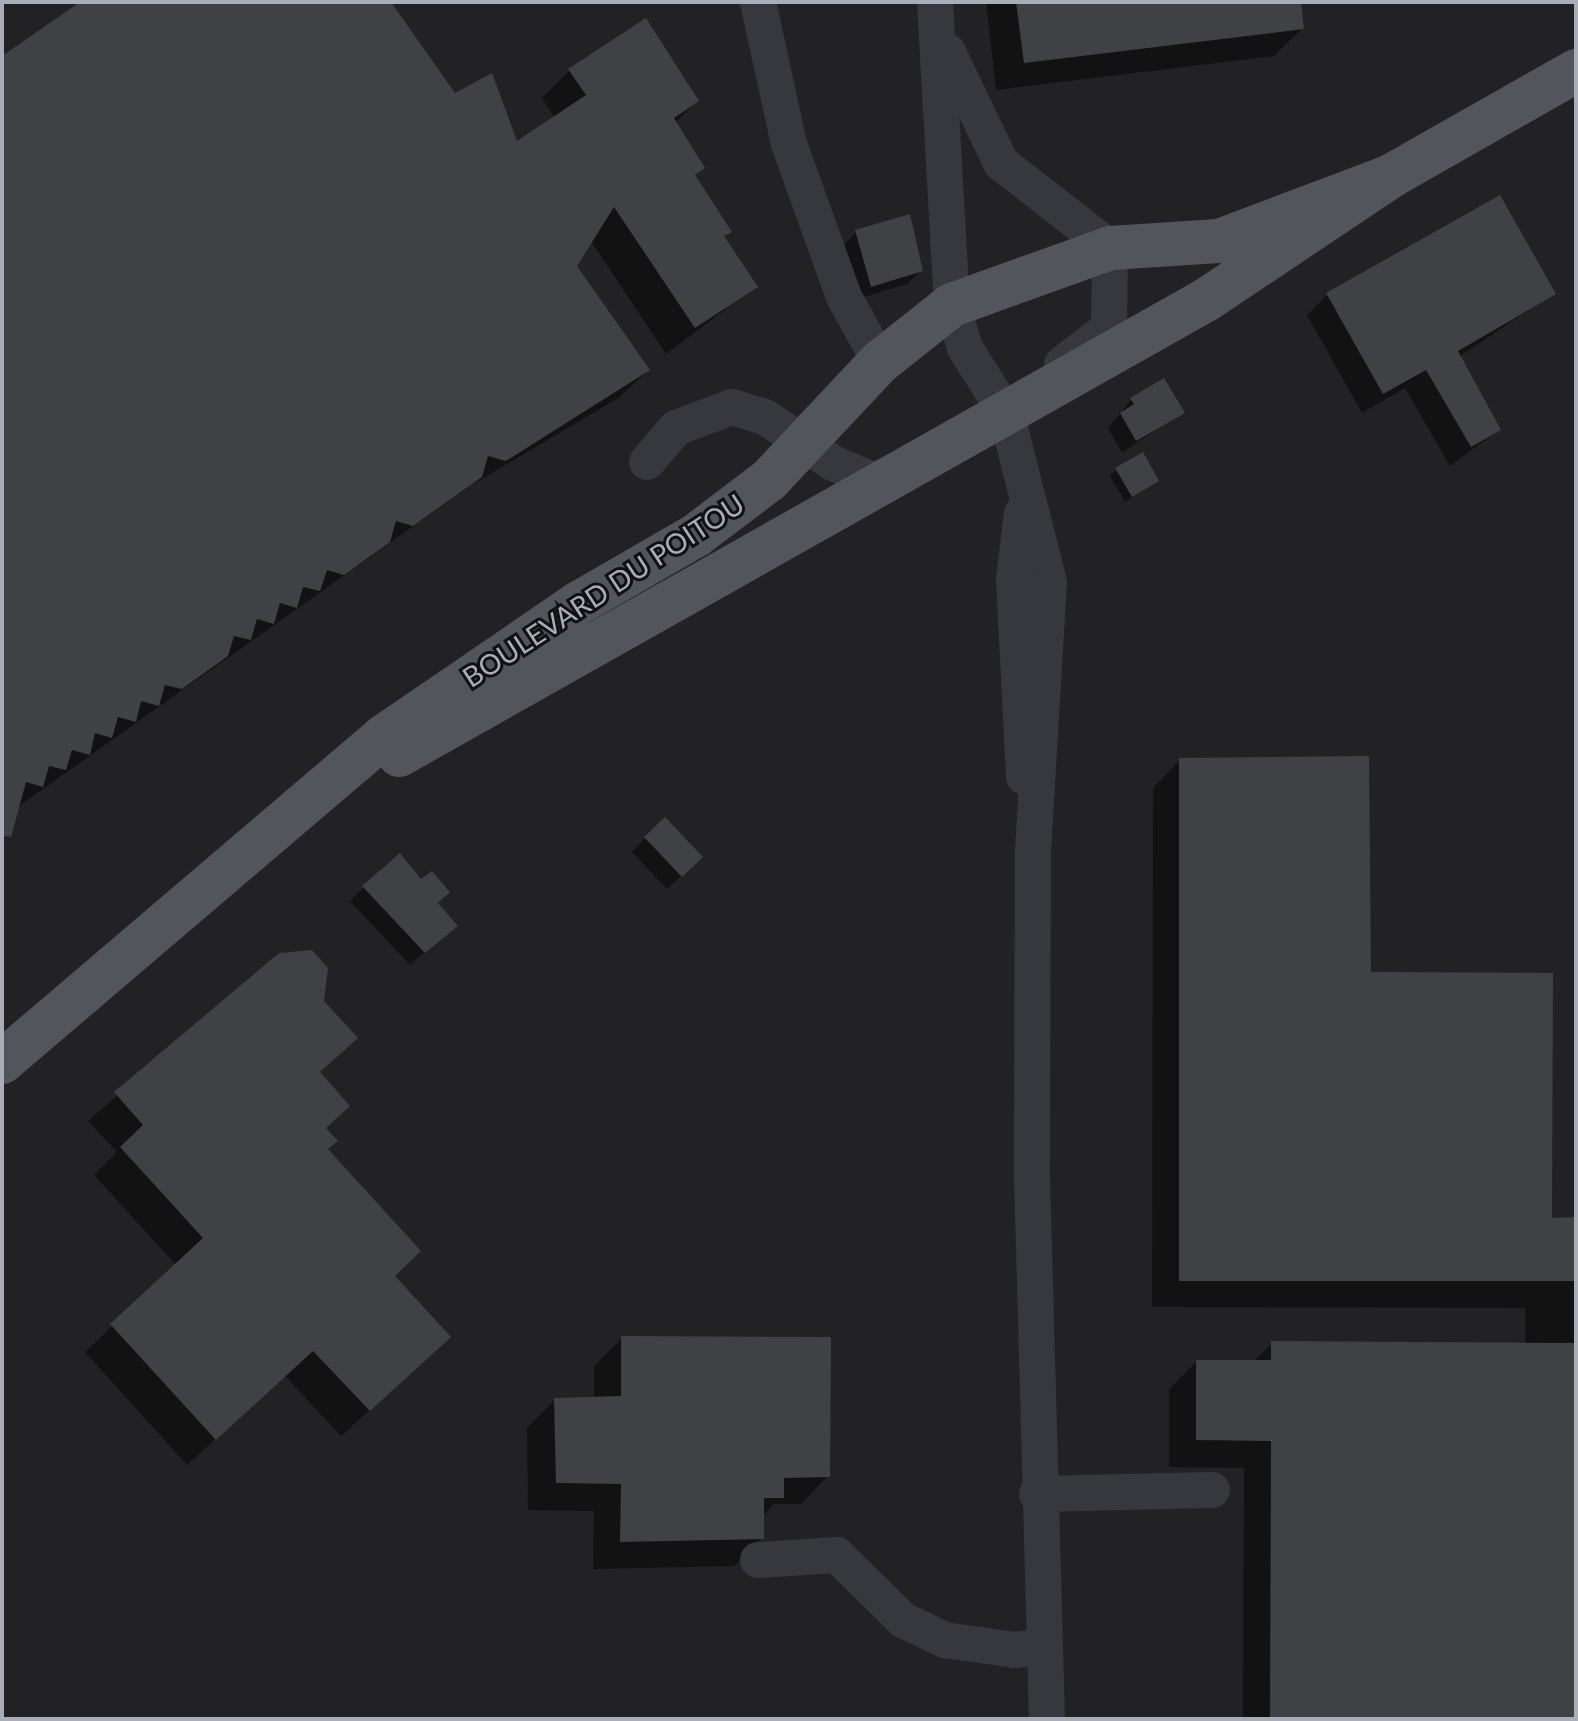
<!DOCTYPE html>
<style>
body{margin:0}
#map{position:relative;width:1578px;height:1721px;overflow:hidden;background:#161618;font-family:Lato,sans-serif}
div>[style]{position:absolute}
.built>*{inset:0;background:#222225}
.shadow>*{inset:0;background:#0007}
.building>*{inset:0;background:#404145}
.minor>*{height:36px;margin:-18px;padding:0 18px;transform-origin:18px;border-radius:18px;background:#37383d}
.major>*{height:44px;margin:-22px;padding:0 22px;transform-origin:22px;border-radius:22px;background:#53555c}
span{translate:-50% -50%;white-space:nowrap;text-align:center;line-height:1.15;-webkit-text-stroke:6px #111113;paint-order:stroke}
.street-label{font-size:28px;color:#a8adb8}
.frame{position:absolute;inset:0;border:4px solid #a8adb8;pointer-events:none}
</style>
<div id="map">
<div class="built">
<i style="clip-path:polygon(2px 2px,1576px 2px,1576px 1719px,2px 1719px)"></i>
</div>
<div class="shadow">
<i style="clip-path:polygon(83px 2px,389px 2px,455px 96px,516px 144px,555px 118px,542px 98px,570px 70px,697px 101px,675px 123px,703px 168px,694px 177px,729px 231px,723px 238px,755px 287px,666px 354px,591px 241px,575px 266px,648px 370px,620px 397px,470px 486px,2px 818px,2px 59px)"></i>
<i style="clip-path:polygon(986px 2px,1307px 2px,1299px 3px,1302px 29px,1274px 56px,996px 90px)"></i>
<i style="clip-path:polygon(856px 232px,921px 270px,907px 284px,857px 299px,843px 246px)"></i>
<i style="clip-path:polygon(1554px 293px,1459px 357px,1499px 430px,1450px 466px,1405px 388px,1362px 413px,1307px 315px,1327px 295px)"></i>
<i style="clip-path:polygon(1131px 400px,1182px 412px,1122px 453px,1108px 428px)"></i>
<i style="clip-path:polygon(1116px 469px,1156px 481px,1125px 502px,1110px 476px)"></i>
<i style="clip-path:polygon(1180px 760px,1369px 974px,1550px 1220px,1576px 1219px,1576px 1719px,1243px 1719px,1244px 1468px,1169px 1467px,1169px 1389px,1196px 1362px,1253px 1362px,1272px 1343px,1525px 1345px,1525px 1308px,1152px 1307px,1153px 788px)"></i>
<i style="clip-path:polygon(645px 838px,686px 871px,667px 889px,632px 852px)"></i>
<i style="clip-path:polygon(364px 887px,436px 904px,455px 926px,410px 965px,350px 901px)"></i>
<i style="clip-path:polygon(279px 955px,356px 1038px,319px 1073px,326px 1150px,393px 1277px,421px 1364px,341px 1436px,285px 1376px,187px 1465px,85px 1352px,176px 1265px,94px 1175px,117px 1152px,88px 1121px)"></i>
<i style="clip-path:polygon(622px 1338px,828px 1476px,801px 1504px,774px 1504px,762px 1517px,762px 1538px,734px 1566px,593px 1569px,594px 1511px,528px 1510px,527px 1428px,555px 1400px,594px 1399px,594px 1366px)"></i>
</div>
<div class="building">
<i style="clip-path:polygon(80px 2px,391px 2px,455px 93px,492px 73px,517px 141px,586px 95px,568px 69px,646px 18px,699px 101px,674px 118px,705px 168px,695px 175px,732px 232px,724px 236px,758px 287px,695px 328px,614px 207px,577px 266px,650px 370px,506px 461px,488px 456px,482px 477px,413px 526px,396px 521px,390px 542px,344px 575px,327px 570px,320px 591px,303px 587px,297px 608px,280px 603px,274px 624px,257px 619px,251px 640px,234px 636px,228px 656px,182px 689px,165px 685px,159px 706px,141px 701px,136px 722px,118px 717px,112px 738px,95px 733px,90px 755px,72px 750px,66px 770px,49px 766px,43px 787px,26px 782px,11px 837px,2px 836px,2px 56px)"></i>
<i style="clip-path:polygon(1016px 2px,1301px 2px,1304px 29px,1024px 63px)"></i>
<i style="clip-path:polygon(1500px 195px,1556px 294px,1458px 351px,1501px 430px,1471px 447px,1426px 370px,1383px 394px,1326px 293px)"></i>
<i style="clip-path:polygon(910px 214px,923px 271px,871px 287px,855px 230px)"></i>
<i style="clip-path:polygon(1164px 378px,1185px 413px,1136px 441px,1120px 413px,1134px 404px,1130px 398px)"></i>
<i style="clip-path:polygon(1143px 452px,1159px 481px,1132px 497px,1115px 468px)"></i>
<i style="clip-path:polygon(1369px 756px,1371px 972px,1553px 973px,1552px 1218px,1576px 1217px,1576px 1281px,1179px 1281px,1179px 758px)"></i>
<i style="clip-path:polygon(665px 817px,703px 857px,682px 877px,644px 837px)"></i>
<i style="clip-path:polygon(400px 853px,421px 879px,432px 871px,450px 892px,438px 903px,458px 926px,425px 953px,362px 886px)"></i>
<i style="clip-path:polygon(312px 950px,328px 968px,324px 1001px,358px 1038px,320px 1072px,350px 1106px,326px 1128px,338px 1141px,328px 1149px,421px 1251px,395px 1276px,451px 1337px,370px 1411px,313px 1351px,216px 1440px,110px 1324px,203px 1238px,120px 1147px,143px 1125px,114px 1092px,279px 953px)"></i>
<i style="clip-path:polygon(621px 1336px,831px 1337px,830px 1477px,784px 1478px,784px 1498px,764px 1498px,764px 1539px,620px 1542px,621px 1484px,556px 1483px,554px 1398px,621px 1396px)"></i>
<i style="clip-path:polygon(1271px 1341px,1576px 1343px,1576px 1719px,1270px 1719px,1271px 1441px,1196px 1440px,1196px 1360px,1271px 1360px)"></i>
</div>
<div class="minor">
<i style="left:758px;top:2px;width:145px;rotate:77.7deg"></i>
<i style="left:789px;top:144px;width:163px;rotate:70.2deg"></i>
<i style="left:844px;top:297px;width:74px;rotate:61deg"></i>
<i style="left:935px;top:2px;width:303px;rotate:86.8deg"></i>
<i style="left:952px;top:305px;width:45px;rotate:73.2deg"></i>
<i style="left:965px;top:348px;width:77px;rotate:57.8deg"></i>
<i style="left:1006px;top:413px;width:174px;rotate:75.7deg"></i>
<i style="left:1049px;top:582px;width:270px;rotate:93.4deg"></i>
<i style="left:1033px;top:852px;width:324px;rotate:90.2deg"></i>
<i style="left:1032px;top:1176px;width:543px;rotate:88.42deg"></i>
<i style="left:948px;top:52px;width:123px;rotate:64.5deg"></i>
<i style="left:1001px;top:163px;width:138px;rotate:37.9deg"></i>
<i style="left:1110px;top:248px;width:80px;rotate:90.7deg"></i>
<i style="left:1109px;top:328px;width:59px;rotate:142.5deg"></i>
<i style="left:647px;top:462px;width:45px;rotate:-49.5deg"></i>
<i style="left:676px;top:428px;width:60px;rotate:-20.6deg"></i>
<i style="left:732px;top:407px;width:34px;rotate:17deg"></i>
<i style="left:765px;top:417px;width:82px;rotate:34.1deg"></i>
<i style="left:833px;top:463px;width:53px;rotate:23.2deg"></i>
<i style="left:1022px;top:513px;width:66px;rotate:96.9deg"></i>
<i style="left:1014px;top:579px;width:198px;rotate:87.1deg"></i>
<i style="left:1037px;top:1494px;width:175px;rotate:-1.3deg"></i>
<i style="left:758px;top:1560px;width:79px;rotate:-3.6deg"></i>
<i style="left:837px;top:1555px;width:93px;rotate:44.6deg"></i>
<i style="left:903px;top:1620px;width:47px;rotate:25.5deg"></i>
<i style="left:945px;top:1640px;width:71px;rotate:8.1deg"></i>
<i style="left:1015px;top:1650px;width:27px;rotate:-8deg"></i>
</div>
<div class="major">
<i style="left:399px;top:755px;width:926px;rotate:-29.42deg"></i>
<i style="left:1206px;top:300px;width:223px;rotate:-33.8deg"></i>
<i style="left:1391px;top:176px;width:213px;rotate:-29.6deg"></i>
<i style="left:2px;top:1062px;width:501px;rotate:-40.46deg"></i>
<i style="left:383px;top:737px;width:235px;rotate:-34.4deg"></i>
<i style="left:577px;top:604px;width:136px;rotate:-30deg"></i>
<i style="left:695px;top:536px;width:93px;rotate:-37.1deg"></i>
<i style="left:769px;top:480px;width:162px;rotate:-46.8deg"></i>
<i style="left:880px;top:362px;width:92px;rotate:-38.4deg"></i>
<i style="left:952px;top:305px;width:168px;rotate:-19.8deg"></i>
<i style="left:1110px;top:248px;width:109px;rotate:-3.7deg"></i>
<i style="left:1219px;top:241px;width:184px;rotate:-20.7deg"></i>
</div>
<div class="street-label">
<span style="left:603px;top:590px;rotate:-33deg">BOULEVARD DU POITOU</span>
</div>
<div class="frame"></div>
</div>
